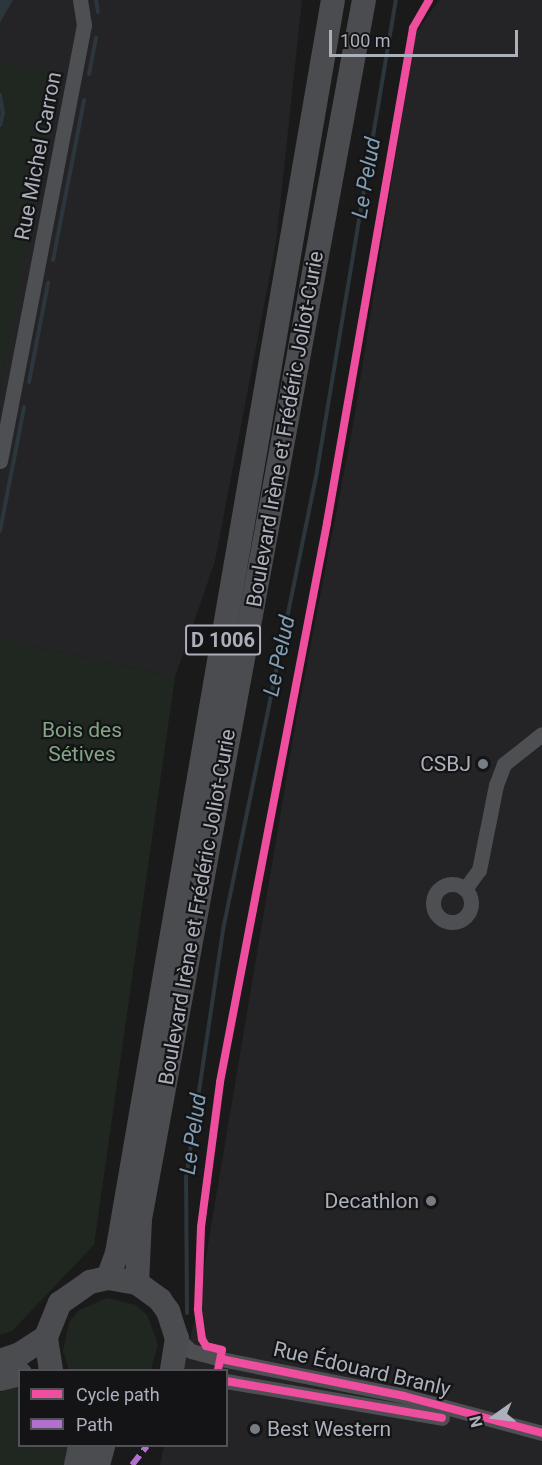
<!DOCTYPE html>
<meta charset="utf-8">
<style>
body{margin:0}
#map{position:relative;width:542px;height:1465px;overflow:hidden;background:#1a1a1a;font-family:Roboto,sans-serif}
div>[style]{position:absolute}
.built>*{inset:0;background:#242426}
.green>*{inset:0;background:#202720}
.water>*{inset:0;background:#2c363d}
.stream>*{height:4px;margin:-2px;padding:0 2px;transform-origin:2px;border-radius:2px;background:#2c363d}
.street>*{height:15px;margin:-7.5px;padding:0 7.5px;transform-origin:7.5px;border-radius:7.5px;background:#4e4f53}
.street>.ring{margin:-7.5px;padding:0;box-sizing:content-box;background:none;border:15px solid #4e4f53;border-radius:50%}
.primary>*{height:24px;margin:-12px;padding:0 12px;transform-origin:12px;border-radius:12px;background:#4b4c4f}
.quiet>*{height:6px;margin-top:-3px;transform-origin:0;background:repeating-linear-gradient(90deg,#b36fd0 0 12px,transparent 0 18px)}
.cycleway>*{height:8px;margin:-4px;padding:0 4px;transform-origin:4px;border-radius:4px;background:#ef4d9e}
.dots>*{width:16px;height:16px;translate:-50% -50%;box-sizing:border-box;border:3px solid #141416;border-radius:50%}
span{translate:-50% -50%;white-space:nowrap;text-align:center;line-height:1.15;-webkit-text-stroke:4.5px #141416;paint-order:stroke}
.shield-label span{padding:2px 4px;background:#141416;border:2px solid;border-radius:4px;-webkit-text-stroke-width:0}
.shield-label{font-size:20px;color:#abb0bb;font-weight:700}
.street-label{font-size:21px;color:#abb0bb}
.park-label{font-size:21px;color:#82a683}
.poi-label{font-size:21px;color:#abb0bb}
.right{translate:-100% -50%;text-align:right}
.left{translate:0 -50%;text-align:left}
.water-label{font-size:22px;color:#829fb6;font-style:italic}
.legend{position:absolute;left:18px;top:1369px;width:210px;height:78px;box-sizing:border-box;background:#141416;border:2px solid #505258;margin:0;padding:8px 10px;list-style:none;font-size:18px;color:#abb0bb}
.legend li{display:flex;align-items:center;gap:12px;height:30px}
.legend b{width:30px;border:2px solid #505258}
.north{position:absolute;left:464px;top:1387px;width:60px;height:60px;-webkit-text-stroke:4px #141416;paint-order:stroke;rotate:256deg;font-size:16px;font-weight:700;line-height:24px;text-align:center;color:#abb0bb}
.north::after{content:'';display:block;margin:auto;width:21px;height:27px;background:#abb0bb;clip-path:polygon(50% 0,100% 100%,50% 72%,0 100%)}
.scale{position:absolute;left:329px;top:30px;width:189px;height:27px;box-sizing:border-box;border:3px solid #abb0bb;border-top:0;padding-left:8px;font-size:18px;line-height:21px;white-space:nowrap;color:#abb0bb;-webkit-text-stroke:4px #141416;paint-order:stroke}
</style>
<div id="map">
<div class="built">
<i style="clip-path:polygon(0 0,302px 0,276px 243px,215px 561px,175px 677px,0 639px,0 387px,59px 75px,0 60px)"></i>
<i style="clip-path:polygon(439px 0,542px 0,542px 1465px,160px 1465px,164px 1446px,226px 1446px,226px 1370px,182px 1370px,197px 1310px,296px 721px,352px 431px,415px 34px)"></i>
</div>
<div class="green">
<i style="clip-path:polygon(0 60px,60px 75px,0 387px)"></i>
<i style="clip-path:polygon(0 639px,175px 677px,94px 1245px,12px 1331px,0 1335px)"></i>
<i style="clip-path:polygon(107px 1298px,136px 1305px,147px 1315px,158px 1344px,151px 1370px,71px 1370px,68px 1367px,63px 1351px,69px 1322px,79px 1310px)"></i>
<i style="clip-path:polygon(19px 1385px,20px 1446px,70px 1446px,67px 1465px,0 1465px,0 1392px)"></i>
</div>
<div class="water">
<i style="clip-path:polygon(0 0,13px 0,0 23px)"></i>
</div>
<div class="stream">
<i style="left:96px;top:0;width:12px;rotate:81deg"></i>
<i style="left:89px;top:74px;width:37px;rotate:-79deg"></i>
<i style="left:0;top:95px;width:18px;rotate:81deg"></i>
<i style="left:3px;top:113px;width:12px;rotate:104deg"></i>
<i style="left:53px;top:260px;width:163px;rotate:-79deg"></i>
<i style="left:29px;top:382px;width:101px;rotate:-79.1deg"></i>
<i style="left:0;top:531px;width:126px;rotate:-79deg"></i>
<i style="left:187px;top:1313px;width:135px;rotate:-90.4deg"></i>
<i style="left:186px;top:1178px;width:256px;rotate:-81.5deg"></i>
<i style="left:224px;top:925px;width:463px;rotate:-78.4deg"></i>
<i style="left:317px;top:471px;width:478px;rotate:-80.5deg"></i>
</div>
<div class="street">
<i style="left:0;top:461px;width:444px;rotate:-79.1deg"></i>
<i style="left:84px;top:25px;width:25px;rotate:-99deg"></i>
<i class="ring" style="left:433px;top:884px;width:23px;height:23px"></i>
<i style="left:465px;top:889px;width:24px;rotate:-54deg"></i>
<i style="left:479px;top:870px;width:87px;rotate:-78.7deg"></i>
<i style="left:496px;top:785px;width:22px;rotate:-69deg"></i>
<i style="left:504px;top:764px;width:48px;rotate:-38.3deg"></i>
<i style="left:177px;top:1338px;width:19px;rotate:43deg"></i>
<i style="left:191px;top:1351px;width:31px;rotate:15deg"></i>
<i style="left:221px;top:1359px;width:187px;rotate:11.4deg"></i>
<i style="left:404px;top:1396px;width:143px;rotate:15deg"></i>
<i style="left:226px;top:1381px;width:219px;rotate:9.7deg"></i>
</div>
<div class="primary">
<i style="left:108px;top:1278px;width:27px;rotate:-70deg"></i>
<i style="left:117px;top:1253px;width:1271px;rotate:-80.22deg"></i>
<i style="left:137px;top:1283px;width:64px;rotate:-87.3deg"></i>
<i style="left:140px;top:1219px;width:1239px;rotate:-79.59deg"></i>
<i style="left:0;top:1361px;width:21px;rotate:-19deg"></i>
<i style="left:20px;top:1354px;width:31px;rotate:-33deg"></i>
<i style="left:51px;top:1370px;width:33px;rotate:-99deg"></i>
<i style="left:46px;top:1337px;width:37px;rotate:-68deg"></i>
<i style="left:60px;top:1303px;width:37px;rotate:-35deg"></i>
<i style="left:90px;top:1282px;width:18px;rotate:-13deg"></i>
<i style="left:108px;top:1278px;width:29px;rotate:10deg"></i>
<i style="left:137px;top:1283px;width:29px;rotate:36deg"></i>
<i style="left:160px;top:1300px;width:14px;rotate:54deg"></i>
<i style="left:168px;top:1311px;width:28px;rotate:72deg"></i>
<i style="left:177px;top:1338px;width:32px;rotate:99deg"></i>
<i style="left:0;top:1379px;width:21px;rotate:-14deg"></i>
<i style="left:76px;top:1465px;width:19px;rotate:-78deg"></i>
<i style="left:98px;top:1465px;width:20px;rotate:-75deg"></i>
</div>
<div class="quiet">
<i style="left:132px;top:1465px;width:24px;rotate:-52deg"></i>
</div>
<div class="cycleway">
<i style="left:221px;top:1359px;width:187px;rotate:11.4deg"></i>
<i style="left:404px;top:1396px;width:143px;rotate:15deg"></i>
<i style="left:218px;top:1370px;width:20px;rotate:-79deg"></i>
<i style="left:222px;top:1350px;width:16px;rotate:-166deg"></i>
<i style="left:206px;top:1346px;width:8px;rotate:-120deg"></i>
<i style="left:202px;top:1339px;width:30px;rotate:-98deg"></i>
<i style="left:198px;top:1309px;width:82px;rotate:-87.9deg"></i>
<i style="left:201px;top:1227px;width:146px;rotate:-82.5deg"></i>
<i style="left:220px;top:1082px;width:569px;rotate:-79.16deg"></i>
<i style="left:327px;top:523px;width:502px;rotate:-80.14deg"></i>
<i style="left:413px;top:28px;width:32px;rotate:-60deg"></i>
<i style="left:226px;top:1381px;width:219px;rotate:9.7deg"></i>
</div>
<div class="dots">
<i style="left:483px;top:764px;background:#787c83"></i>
<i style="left:431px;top:1201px;background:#787c83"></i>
<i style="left:255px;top:1429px;background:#787c83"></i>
</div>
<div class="shield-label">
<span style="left:223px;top:640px">D 1006</span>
</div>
<div class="street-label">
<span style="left:38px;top:156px;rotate:-79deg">Rue Michel Carron</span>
<span style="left:285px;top:429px;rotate:-80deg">Boulevard Irène et Frédéric Joliot-Curie</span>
<span style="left:197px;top:907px;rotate:-80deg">Boulevard Irène et Frédéric Joliot-Curie</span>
<span style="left:362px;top:1369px;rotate:13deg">Rue Édouard Branly</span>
</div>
<div class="park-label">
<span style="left:82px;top:742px">Bois des<br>Sétives</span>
</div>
<div class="poi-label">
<span class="right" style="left:471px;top:764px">CSBJ</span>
<span class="right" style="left:419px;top:1201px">Decathlon</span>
<span class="left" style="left:267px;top:1429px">Best Western</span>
</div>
<div class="water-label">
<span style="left:366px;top:178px;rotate:-80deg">Le Pelud</span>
<span style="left:279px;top:656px;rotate:-78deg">Le Pelud</span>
<span style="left:193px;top:1134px;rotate:-82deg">Le Pelud</span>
</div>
<ul class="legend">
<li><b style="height:8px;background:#ef4d9e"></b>Cycle path</li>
<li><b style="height:8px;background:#b36fd0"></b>Path</li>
</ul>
<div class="north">N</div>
<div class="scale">100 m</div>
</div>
